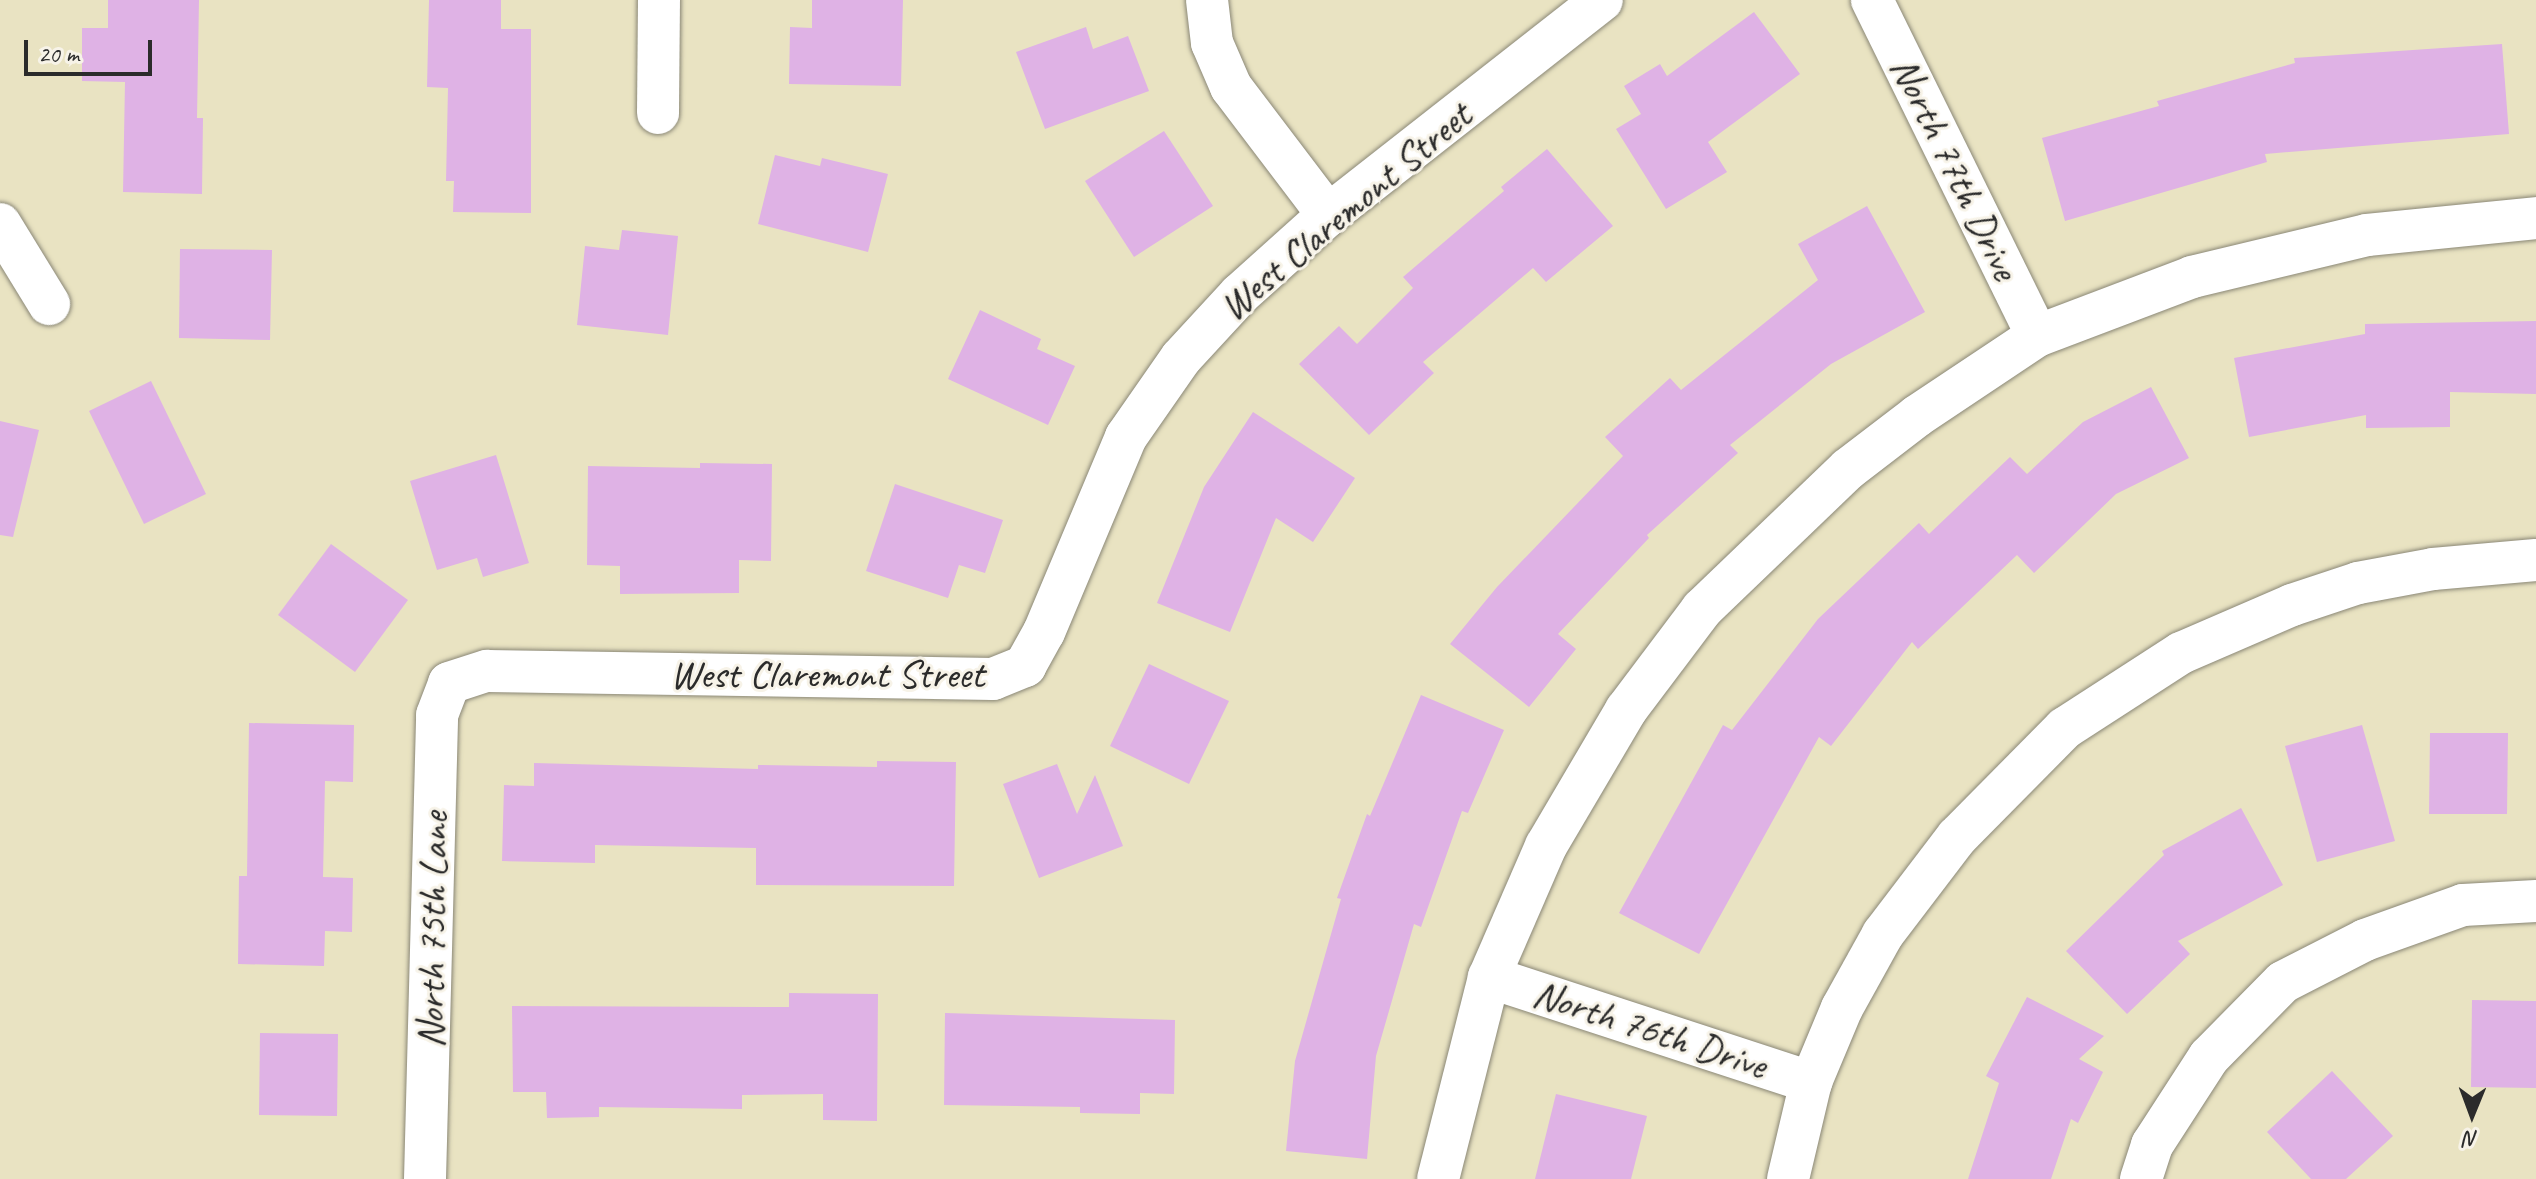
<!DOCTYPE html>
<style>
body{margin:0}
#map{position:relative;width:2536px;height:1179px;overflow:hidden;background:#e9e3c2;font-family:Caveat,sans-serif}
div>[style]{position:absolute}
.building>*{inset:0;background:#dfb2e5}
.roads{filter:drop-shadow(0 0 2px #8a8776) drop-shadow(0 0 2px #8a8776)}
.minor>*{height:42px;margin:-21px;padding:0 21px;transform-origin:21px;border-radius:21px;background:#fff}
span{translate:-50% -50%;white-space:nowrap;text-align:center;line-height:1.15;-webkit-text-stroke:6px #f7f3e8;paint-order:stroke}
.street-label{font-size:40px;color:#2b2b2b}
.north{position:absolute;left:2432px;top:1075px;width:80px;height:80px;-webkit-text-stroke:6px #f7f3e8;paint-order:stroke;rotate:181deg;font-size:22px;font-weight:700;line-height:32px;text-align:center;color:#2b2b2b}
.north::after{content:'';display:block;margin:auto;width:28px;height:36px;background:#2b2b2b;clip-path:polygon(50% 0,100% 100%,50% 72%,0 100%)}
.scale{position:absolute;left:24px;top:40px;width:128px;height:36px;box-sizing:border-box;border:4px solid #2b2b2b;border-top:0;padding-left:10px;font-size:24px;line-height:28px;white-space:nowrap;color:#2b2b2b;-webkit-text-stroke:6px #f7f3e8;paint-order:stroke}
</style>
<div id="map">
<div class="building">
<i style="clip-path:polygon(108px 0,199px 0,197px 118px,203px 118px,202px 194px,123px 192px,125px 82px,82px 81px,82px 28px,108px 28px)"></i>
<i style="clip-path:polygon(429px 0,501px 0,501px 29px,531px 29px,531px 213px,453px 212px,454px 181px,446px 181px,448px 88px,427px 87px)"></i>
<i style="clip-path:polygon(812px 0,903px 0,901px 86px,789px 84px,790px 27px,812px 28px)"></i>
<i style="clip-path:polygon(1754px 12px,1800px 74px,1708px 142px,1727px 172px,1666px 209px,1616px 129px,1641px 114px,1624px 86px,1660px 64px,1667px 76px)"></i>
<i style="clip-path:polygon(1086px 27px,1093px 49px,1128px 36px,1149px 91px,1045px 129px,1016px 52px)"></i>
<i style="clip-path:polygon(2502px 44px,2509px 134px,2265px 154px,2267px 162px,2065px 221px,2042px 138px,2159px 106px,2157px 101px,2295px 63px,2294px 58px)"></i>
<i style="clip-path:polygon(1164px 131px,1213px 206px,1134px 257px,1085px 181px)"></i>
<i style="clip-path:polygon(1547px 149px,1613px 226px,1546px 282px,1533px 268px,1423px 362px,1434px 373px,1369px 435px,1299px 364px,1339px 326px,1357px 344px,1413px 288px,1403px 277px,1504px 191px,1501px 187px)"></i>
<i style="clip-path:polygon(775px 155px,820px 166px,822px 158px,888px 174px,868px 252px,758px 224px)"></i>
<i style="clip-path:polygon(1867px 206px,1925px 312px,1831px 364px,1730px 445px,1738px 453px,1647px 535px,1649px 538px,1558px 634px,1576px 649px,1529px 707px,1450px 644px,1497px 587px,1623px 456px,1605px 437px,1670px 378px,1681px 390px,1818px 280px,1798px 244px)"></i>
<i style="clip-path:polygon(622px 230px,678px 236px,668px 335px,577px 325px,585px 246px,619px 250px)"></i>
<i style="clip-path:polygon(180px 249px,272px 250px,270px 340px,179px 338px)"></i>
<i style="clip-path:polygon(980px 310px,1041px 339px,1037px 349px,1075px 366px,1048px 425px,948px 379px)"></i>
<i style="clip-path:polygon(2536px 321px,2536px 394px,2450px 392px,2450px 427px,2366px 428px,2366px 415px,2249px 437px,2234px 358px,2365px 334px,2365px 324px)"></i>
<i style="clip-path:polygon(151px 381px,206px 494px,144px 524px,89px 411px)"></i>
<i style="clip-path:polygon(2151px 387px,2189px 458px,2116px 494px,2034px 573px,2017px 555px,1918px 649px,1912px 642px,1831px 746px,1819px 737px,1699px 954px,1619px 913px,1723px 725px,1732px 730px,1818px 619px,1919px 523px,1929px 534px,2010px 457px,2027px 474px,2083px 422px)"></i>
<i style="clip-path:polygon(1253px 412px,1355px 478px,1313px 542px,1276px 518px,1230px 632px,1157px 603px,1204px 487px)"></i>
<i style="clip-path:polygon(0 421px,39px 430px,13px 537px,0 535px)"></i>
<i style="clip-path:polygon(496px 455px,529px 563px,483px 577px,477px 558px,437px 570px,410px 481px)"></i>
<i style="clip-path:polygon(700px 463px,772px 464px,771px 561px,739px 560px,739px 593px,620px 594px,620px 566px,587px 565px,588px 466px,700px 468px)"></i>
<i style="clip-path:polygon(895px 484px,1003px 520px,985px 573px,959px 565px,948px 598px,866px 571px)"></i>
<i style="clip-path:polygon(331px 544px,408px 600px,355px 672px,278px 615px)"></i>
<i style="clip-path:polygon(1149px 664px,1229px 701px,1189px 784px,1110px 746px)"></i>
<i style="clip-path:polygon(1421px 695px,1504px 730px,1468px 813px,1462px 811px,1421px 927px,1414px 924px,1376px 1056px,1367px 1159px,1286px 1151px,1295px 1061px,1341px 899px,1337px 898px,1367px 814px,1370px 816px)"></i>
<i style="clip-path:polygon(249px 723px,354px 725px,353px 782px,325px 781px,323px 877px,353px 878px,352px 932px,325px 931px,324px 966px,238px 964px,239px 876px,247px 876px)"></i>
<i style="clip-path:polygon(2362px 725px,2395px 841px,2317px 862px,2285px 746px)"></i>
<i style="clip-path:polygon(2430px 733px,2508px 733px,2507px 814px,2429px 814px)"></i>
<i style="clip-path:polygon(877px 761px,956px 762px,954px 886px,756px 885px,756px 848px,595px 845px,595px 863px,502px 861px,504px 785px,534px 786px,534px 763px,758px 769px,758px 765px,877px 767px)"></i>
<i style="clip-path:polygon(1057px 764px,1077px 814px,1095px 775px,1123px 846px,1039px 878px,1003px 784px)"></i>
<i style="clip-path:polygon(2241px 808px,2283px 885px,2178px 941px,2190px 954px,2127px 1014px,2066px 951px,2164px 855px,2162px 851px)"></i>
<i style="clip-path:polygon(789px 993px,878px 994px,877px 1121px,823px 1120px,823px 1094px,742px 1095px,742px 1109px,599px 1107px,599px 1117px,547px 1118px,546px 1092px,513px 1092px,512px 1006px,789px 1007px)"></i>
<i style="clip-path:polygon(2027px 997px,2104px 1036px,2079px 1059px,2103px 1072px,2078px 1123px,2071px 1119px,2051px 1179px,1968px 1179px,1999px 1083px,1986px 1076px)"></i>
<i style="clip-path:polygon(2472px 1000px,2536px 1001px,2536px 1088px,2471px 1087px)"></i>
<i style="clip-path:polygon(945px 1013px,1175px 1020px,1174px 1094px,1140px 1093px,1140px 1114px,1080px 1113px,1080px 1107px,944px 1105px)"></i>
<i style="clip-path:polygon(260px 1033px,338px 1034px,337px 1116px,259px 1115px)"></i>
<i style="clip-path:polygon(2332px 1071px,2393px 1136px,2346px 1179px,2311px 1179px,2267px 1132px)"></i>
<i style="clip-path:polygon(1556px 1094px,1647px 1116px,1631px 1179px,1535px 1179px)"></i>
</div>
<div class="roads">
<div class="minor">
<i style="left:1207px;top:0;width:43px;rotate:83.4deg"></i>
<i style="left:1212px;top:43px;width:48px;rotate:66.6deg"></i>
<i style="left:1231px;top:87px;width:161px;rotate:52.8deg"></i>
<i style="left:1872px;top:0;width:374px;rotate:63.8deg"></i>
<i style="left:658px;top:113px;width:113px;rotate:-89.5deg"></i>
<i style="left:0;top:224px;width:94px;rotate:58.5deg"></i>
<i style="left:1489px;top:977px;width:339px;rotate:18.1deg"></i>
<i style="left:425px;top:1179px;width:464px;rotate:-88.5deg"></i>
<i style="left:437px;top:715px;width:34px;rotate:-69deg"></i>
<i style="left:449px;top:683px;width:40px;rotate:-18deg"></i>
<i style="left:487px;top:671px;width:506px;rotate:0.91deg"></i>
<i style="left:993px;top:679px;width:35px;rotate:-22deg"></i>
<i style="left:1025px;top:666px;width:39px;rotate:-61deg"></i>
<i style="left:1044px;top:632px;width:212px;rotate:-67.2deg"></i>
<i style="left:1126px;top:437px;width:96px;rotate:-55.2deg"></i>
<i style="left:1181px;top:358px;width:87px;rotate:-47.3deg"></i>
<i style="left:1240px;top:294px;width:118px;rotate:-41.9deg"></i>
<i style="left:1328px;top:215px;width:348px;rotate:-38.1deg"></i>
<i style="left:1438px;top:1179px;width:208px;rotate:-75.8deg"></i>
<i style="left:1489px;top:977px;width:143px;rotate:-66.5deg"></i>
<i style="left:1546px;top:846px;width:158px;rotate:-59.5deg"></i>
<i style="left:1626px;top:710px;width:126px;rotate:-53deg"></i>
<i style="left:1702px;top:609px;width:202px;rotate:-43.8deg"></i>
<i style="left:1848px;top:469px;width:87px;rotate:-37.5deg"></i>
<i style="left:1917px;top:416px;width:144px;rotate:-33.7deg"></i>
<i style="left:2037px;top:336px;width:166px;rotate:-20.8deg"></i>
<i style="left:2192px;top:277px;width:180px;rotate:-13.5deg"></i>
<i style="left:2367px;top:235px;width:170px;rotate:-5.7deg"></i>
<i style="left:1788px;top:1179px;width:100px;rotate:-76.7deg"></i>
<i style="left:1811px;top:1082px;width:80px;rotate:-67.3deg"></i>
<i style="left:1842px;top:1008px;width:85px;rotate:-61deg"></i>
<i style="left:1883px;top:934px;width:122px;rotate:-52.7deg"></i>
<i style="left:1957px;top:837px;width:153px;rotate:-45.3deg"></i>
<i style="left:2065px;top:728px;width:138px;rotate:-32.9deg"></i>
<i style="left:2181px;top:653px;width:121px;rotate:-23.4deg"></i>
<i style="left:2292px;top:605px;width:70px;rotate:-18.4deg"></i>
<i style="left:2358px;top:583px;width:76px;rotate:-10.6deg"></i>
<i style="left:2433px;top:569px;width:103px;rotate:-5deg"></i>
<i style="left:2141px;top:1179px;width:36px;rotate:-72deg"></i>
<i style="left:2152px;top:1145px;width:105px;rotate:-57.1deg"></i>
<i style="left:2209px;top:1057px;width:105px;rotate:-45.4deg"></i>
<i style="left:2283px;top:982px;width:92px;rotate:-27.1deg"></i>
<i style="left:2365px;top:940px;width:104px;rotate:-19.7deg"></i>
<i style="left:2463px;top:905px;width:73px;rotate:-3.1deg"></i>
</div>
</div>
<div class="street-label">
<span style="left:1955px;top:168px;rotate:64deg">North 77th Drive</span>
<span style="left:1345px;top:211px;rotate:-40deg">West Claremont Street</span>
<span style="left:827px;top:674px">West Claremont Street</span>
<span style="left:432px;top:930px;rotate:-89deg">North 75th Lane</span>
<span style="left:1650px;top:1029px;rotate:18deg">North 76th Drive</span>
</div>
<div class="north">N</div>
<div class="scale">20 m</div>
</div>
